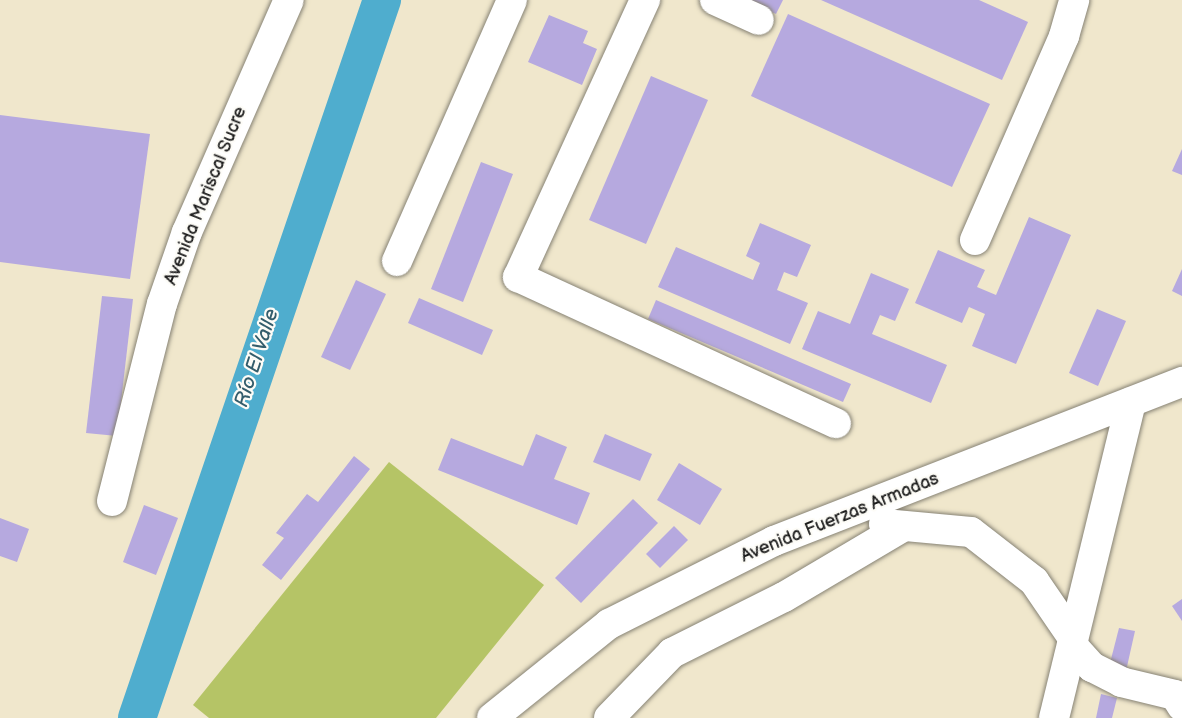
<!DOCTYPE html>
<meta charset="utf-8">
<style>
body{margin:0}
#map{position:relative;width:1182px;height:718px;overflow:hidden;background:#f0e7cc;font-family:"Balsamiq Sans",sans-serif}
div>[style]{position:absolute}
.green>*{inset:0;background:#b5c466}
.river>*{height:38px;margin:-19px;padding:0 19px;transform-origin:19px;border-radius:19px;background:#4fadce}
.building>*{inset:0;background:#b6a9df}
.roads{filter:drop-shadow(0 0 2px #868274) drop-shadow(0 0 2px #868274)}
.minor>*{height:30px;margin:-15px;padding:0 15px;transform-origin:15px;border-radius:15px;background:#fff}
span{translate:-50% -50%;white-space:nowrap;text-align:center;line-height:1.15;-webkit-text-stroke:4.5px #fdfcf7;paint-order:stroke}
.street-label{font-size:18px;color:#1c1c1c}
.water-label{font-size:20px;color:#335d6c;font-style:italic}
</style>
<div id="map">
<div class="green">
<i style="clip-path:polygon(389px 462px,544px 585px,436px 718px,209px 718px,193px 705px)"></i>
</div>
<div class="river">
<i style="left:137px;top:718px;width:759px;rotate:-71.16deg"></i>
</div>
<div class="building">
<i style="clip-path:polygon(745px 0,783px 0,776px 14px)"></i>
<i style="clip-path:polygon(821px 0,979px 0,1028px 22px,1002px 80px)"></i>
<i style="clip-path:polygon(788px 14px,990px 104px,952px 187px,751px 96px)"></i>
<i style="clip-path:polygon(549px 15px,588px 31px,583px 43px,597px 49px,582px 85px,528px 62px)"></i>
<i style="clip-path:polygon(651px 76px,708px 100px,646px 244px,589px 220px)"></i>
<i style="clip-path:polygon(0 115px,150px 134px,130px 279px,0 262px)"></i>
<i style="clip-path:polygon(1182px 149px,1182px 175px,1172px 171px)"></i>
<i style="clip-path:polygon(481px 162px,513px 174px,463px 302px,431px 289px)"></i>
<i style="clip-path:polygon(1029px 217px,1071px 235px,1016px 364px,972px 346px,985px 314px,969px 307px,962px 323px,915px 303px,938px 250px,985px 270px,977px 287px,996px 295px)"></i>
<i style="clip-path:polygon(760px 223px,811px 245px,797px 277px,784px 272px,777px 290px,808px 303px,790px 344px,658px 287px,676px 247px,753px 280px,760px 263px,746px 256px)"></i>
<i style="clip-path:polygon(1182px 269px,1182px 296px,1172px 291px)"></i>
<i style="clip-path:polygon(871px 273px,909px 289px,895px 321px,880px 315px,872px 334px,947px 365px,931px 403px,802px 349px,818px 311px,850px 324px)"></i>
<i style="clip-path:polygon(356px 280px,386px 294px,350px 370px,321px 357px)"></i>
<i style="clip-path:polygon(102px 296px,133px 299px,117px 436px,86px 433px)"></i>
<i style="clip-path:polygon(419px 298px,493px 330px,482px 355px,408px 323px)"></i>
<i style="clip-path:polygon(656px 300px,851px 384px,843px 402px,648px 319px)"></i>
<i style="clip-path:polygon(1097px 309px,1126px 321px,1098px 386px,1069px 373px)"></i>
<i style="clip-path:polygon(536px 434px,567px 447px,554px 479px,590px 493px,577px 525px,438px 470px,451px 438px,523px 466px)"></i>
<i style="clip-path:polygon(605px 434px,652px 454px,640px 481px,593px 462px)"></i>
<i style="clip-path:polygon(354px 456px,370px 469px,281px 580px,262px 565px,284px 538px,276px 533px,307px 494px,318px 502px)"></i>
<i style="clip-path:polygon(679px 463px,722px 489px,700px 525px,657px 500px)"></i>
<i style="clip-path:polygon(633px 499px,658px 523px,581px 603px,555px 578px)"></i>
<i style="clip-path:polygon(144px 505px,178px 518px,156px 575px,123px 562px)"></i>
<i style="clip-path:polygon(0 518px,29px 529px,17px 562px,0 556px)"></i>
<i style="clip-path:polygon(674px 526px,688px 540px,660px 568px,646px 554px)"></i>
<i style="clip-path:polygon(1182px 599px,1182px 621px,1172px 606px)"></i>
<i style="clip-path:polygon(1119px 628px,1135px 631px,1126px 671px,1109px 667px)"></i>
<i style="clip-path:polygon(1101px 694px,1117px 698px,1112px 718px,1096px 718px)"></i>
</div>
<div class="roads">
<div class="minor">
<i style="left:645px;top:0;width:305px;rotate:114.6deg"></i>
<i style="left:518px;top:277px;width:350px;rotate:24.7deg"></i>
<i style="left:715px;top:0;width:48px;rotate:24.4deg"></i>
<i style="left:975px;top:240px;width:223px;rotate:-66.4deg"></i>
<i style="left:1064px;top:36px;width:37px;rotate:-74deg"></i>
<i style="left:397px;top:261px;width:285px;rotate:-66.2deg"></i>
<i style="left:112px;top:501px;width:203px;rotate:-75.8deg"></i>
<i style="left:162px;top:304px;width:76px;rotate:-70.9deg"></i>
<i style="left:187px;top:232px;width:253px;rotate:-66.3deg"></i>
<i style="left:884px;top:524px;width:87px;rotate:5.3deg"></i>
<i style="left:971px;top:532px;width:80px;rotate:37.9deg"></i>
<i style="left:1034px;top:581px;width:69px;rotate:55.6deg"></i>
<i style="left:1072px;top:645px;width:30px;rotate:48deg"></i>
<i style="left:1092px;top:667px;width:33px;rotate:27deg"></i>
<i style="left:1121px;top:682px;width:56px;rotate:13.5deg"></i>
<i style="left:1175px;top:695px;width:13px;rotate:58deg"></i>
<i style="left:492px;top:718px;width:150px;rotate:-38.8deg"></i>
<i style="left:609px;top:624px;width:185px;rotate:-26.7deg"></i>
<i style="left:774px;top:541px;width:438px;rotate:-21.3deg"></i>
<i style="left:609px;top:718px;width:91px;rotate:-45.9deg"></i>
<i style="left:672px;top:653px;width:125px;rotate:-26.6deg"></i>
<i style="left:784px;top:597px;width:139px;rotate:-30.6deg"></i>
<i style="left:1054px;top:718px;width:325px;rotate:-76.3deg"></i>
</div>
</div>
<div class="street-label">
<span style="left:206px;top:196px;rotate:-68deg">Avenida Mariscal Sucre</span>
<span style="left:840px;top:518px;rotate:-22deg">Avenida Fuerzas Armadas</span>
</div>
<div class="water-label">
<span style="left:257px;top:358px;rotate:-72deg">Río El Valle</span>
</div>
</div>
